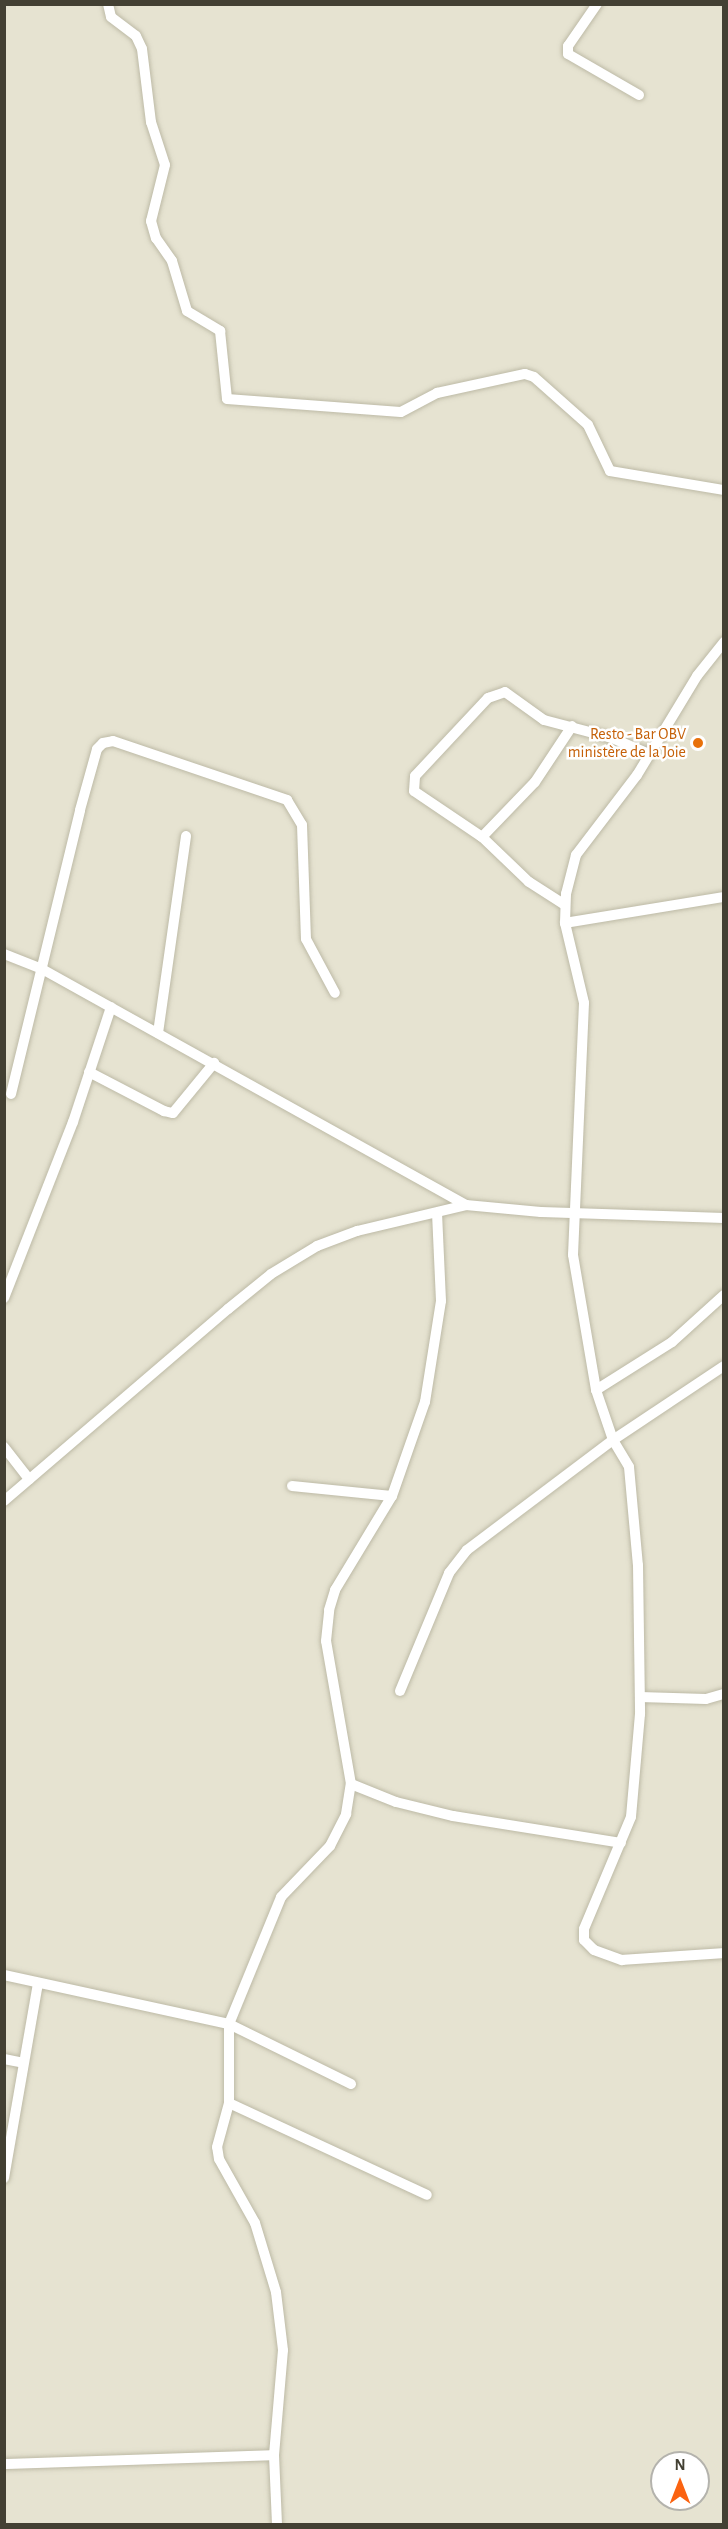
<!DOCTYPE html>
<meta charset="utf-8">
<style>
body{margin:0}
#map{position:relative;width:728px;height:2529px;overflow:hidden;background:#f2f0e3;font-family:"Alegreya Sans",sans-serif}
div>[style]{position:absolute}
.residential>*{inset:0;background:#e6e3d1}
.roads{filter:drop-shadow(0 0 2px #bdbaa6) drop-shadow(0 0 2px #bdbaa6)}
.minor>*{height:10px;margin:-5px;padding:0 5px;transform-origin:5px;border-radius:5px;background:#fff}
.dots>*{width:16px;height:16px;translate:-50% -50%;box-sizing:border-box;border:3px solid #fff;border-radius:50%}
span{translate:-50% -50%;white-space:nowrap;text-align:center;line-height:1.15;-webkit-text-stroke:5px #fff;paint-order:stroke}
.food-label{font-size:16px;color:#c56008}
.right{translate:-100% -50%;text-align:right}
.frame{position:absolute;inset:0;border:6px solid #434033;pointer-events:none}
.north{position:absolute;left:650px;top:2451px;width:60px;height:60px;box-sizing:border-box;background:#fff;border:2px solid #b4b3ad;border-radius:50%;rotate:0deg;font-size:16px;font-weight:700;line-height:24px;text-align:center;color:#434033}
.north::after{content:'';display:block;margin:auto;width:21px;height:27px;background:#fb6311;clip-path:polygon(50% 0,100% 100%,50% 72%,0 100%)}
</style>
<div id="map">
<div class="residential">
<i style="clip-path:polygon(evenodd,5px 5px,723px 5px,723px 2524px,5px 2524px,5px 5px,662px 2463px,698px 2463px,698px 2499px,662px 2499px,662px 2463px)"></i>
</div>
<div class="roads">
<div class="minor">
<i style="left:108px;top:4px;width:13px;rotate:77deg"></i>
<i style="left:111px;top:17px;width:31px;rotate:37deg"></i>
<i style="left:136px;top:36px;width:14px;rotate:65deg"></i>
<i style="left:142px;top:49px;width:74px;rotate:83deg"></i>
<i style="left:151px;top:122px;width:45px;rotate:72deg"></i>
<i style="left:165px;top:165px;width:58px;rotate:104deg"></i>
<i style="left:151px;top:221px;width:18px;rotate:74deg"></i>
<i style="left:156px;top:238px;width:28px;rotate:55deg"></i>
<i style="left:172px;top:261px;width:52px;rotate:73.3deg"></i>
<i style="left:187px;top:311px;width:39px;rotate:31deg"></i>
<i style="left:220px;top:331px;width:68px;rotate:84.1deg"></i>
<i style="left:227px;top:399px;width:174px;rotate:4.3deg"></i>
<i style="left:401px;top:412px;width:41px;rotate:-27.8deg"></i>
<i style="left:437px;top:393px;width:90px;rotate:-12.2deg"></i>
<i style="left:525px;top:374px;width:9px;rotate:18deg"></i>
<i style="left:534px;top:377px;width:72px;rotate:41.6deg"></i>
<i style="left:588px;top:425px;width:51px;rotate:64.4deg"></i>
<i style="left:610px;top:471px;width:116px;rotate:9.5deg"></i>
<i style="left:597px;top:4px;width:51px;rotate:124.6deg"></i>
<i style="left:568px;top:46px;width:8px;rotate:90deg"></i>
<i style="left:568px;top:54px;width:82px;rotate:30deg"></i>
<i style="left:724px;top:642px;width:43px;rotate:128.5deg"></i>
<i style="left:697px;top:676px;width:116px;rotate:121.2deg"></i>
<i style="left:637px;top:775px;width:101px;rotate:127.3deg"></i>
<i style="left:576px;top:855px;width:40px;rotate:104.4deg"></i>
<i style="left:566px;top:894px;width:29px;rotate:92deg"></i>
<i style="left:565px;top:923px;width:82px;rotate:76.6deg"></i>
<i style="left:584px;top:1003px;width:252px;rotate:92.5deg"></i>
<i style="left:573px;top:1255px;width:137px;rotate:80.3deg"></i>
<i style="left:596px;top:1390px;width:53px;rotate:71.2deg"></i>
<i style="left:613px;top:1440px;width:31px;rotate:59deg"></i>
<i style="left:629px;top:1467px;width:98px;rotate:84.8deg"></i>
<i style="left:638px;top:1565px;width:149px;rotate:89.2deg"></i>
<i style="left:640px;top:1714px;width:103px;rotate:95deg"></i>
<i style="left:631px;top:1817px;width:121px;rotate:112.8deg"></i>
<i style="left:584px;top:1929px;width:11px;rotate:90deg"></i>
<i style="left:584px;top:1940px;width:14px;rotate:45deg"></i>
<i style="left:594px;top:1950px;width:30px;rotate:20deg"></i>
<i style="left:622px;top:1960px;width:102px;rotate:-3.9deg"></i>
<i style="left:482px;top:837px;width:76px;rotate:-46.1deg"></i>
<i style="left:535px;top:782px;width:67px;rotate:-56.5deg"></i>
<i style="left:565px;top:905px;width:43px;rotate:-147.4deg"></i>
<i style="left:529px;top:882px;width:65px;rotate:-136.2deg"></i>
<i style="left:482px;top:837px;width:82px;rotate:-145.9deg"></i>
<i style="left:414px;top:791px;width:15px;rotate:-86deg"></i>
<i style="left:415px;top:776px;width:107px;rotate:-46.9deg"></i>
<i style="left:488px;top:698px;width:18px;rotate:-19deg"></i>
<i style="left:505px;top:692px;width:48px;rotate:35.7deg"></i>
<i style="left:544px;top:720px;width:70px;rotate:14.8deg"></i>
<i style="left:612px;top:738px;width:40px;rotate:23.4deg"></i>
<i style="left:565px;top:923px;width:161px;rotate:-9.3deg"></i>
<i style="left:4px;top:954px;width:41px;rotate:21.5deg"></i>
<i style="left:42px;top:969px;width:485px;rotate:29.1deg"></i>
<i style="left:158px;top:1033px;width:199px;rotate:-81.9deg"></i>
<i style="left:89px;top:1072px;width:85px;rotate:27.5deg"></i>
<i style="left:164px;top:1111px;width:9px;rotate:13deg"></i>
<i style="left:173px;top:1113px;width:65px;rotate:-50.6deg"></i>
<i style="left:11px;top:1094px;width:292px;rotate:-76.3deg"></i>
<i style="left:80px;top:810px;width:63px;rotate:-74.4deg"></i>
<i style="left:97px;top:749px;width:8px;rotate:-45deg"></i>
<i style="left:103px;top:743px;width:10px;rotate:-11deg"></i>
<i style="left:113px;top:741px;width:184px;rotate:18.7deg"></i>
<i style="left:287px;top:800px;width:29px;rotate:59deg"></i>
<i style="left:302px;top:825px;width:114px;rotate:88deg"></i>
<i style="left:306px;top:939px;width:61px;rotate:61.8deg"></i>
<i style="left:4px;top:1298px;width:189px;rotate:-68.6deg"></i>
<i style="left:73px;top:1122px;width:121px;rotate:-71.7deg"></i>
<i style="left:596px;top:1390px;width:90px;rotate:-32.3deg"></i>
<i style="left:672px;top:1342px;width:70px;rotate:-42.1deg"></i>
<i style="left:4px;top:1447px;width:41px;rotate:52deg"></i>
<i style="left:292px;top:1486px;width:100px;rotate:5.7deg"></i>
<i style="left:4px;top:1501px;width:295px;rotate:-40.6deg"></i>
<i style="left:228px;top:1309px;width:55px;rotate:-39.1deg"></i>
<i style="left:271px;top:1274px;width:54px;rotate:-31.3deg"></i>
<i style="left:317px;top:1246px;width:43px;rotate:-20.6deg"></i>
<i style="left:357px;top:1231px;width:112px;rotate:-13.4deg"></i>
<i style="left:466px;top:1205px;width:75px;rotate:5.3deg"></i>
<i style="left:541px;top:1212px;width:183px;rotate:1.9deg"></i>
<i style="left:400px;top:1691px;width:128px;rotate:-67.4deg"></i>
<i style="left:449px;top:1573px;width:29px;rotate:-52deg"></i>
<i style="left:467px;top:1550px;width:183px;rotate:-37deg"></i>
<i style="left:613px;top:1440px;width:133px;rotate:-33.7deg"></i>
<i style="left:640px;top:1697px;width:66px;rotate:1.7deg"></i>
<i style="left:706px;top:1699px;width:19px;rotate:-16deg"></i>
<i style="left:351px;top:1784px;width:48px;rotate:21.8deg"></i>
<i style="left:396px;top:1802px;width:59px;rotate:13.8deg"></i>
<i style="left:453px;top:1816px;width:170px;rotate:9.1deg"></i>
<i style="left:4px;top:1975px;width:230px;rotate:12.3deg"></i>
<i style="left:229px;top:2024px;width:136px;rotate:26.2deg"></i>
<i style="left:4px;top:2059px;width:20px;rotate:11deg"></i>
<i style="left:229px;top:2103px;width:218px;rotate:24.9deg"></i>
<i style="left:4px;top:2178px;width:197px;rotate:-80.1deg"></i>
<i style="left:4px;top:2464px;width:270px;rotate:-1.9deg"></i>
<i style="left:277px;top:2524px;width:69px;rotate:-92.5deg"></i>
<i style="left:274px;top:2455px;width:105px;rotate:-85.1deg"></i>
<i style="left:283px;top:2350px;width:58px;rotate:-96.9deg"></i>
<i style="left:276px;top:2292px;width:72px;rotate:-106.9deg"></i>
<i style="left:255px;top:2223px;width:73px;rotate:-119.4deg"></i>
<i style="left:219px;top:2159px;width:12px;rotate:-99deg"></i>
<i style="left:217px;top:2147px;width:46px;rotate:-74.7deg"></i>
<i style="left:229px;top:2103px;width:79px;rotate:-90deg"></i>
<i style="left:229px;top:2024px;width:137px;rotate:-67.7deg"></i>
<i style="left:281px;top:1897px;width:71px;rotate:-46.1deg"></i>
<i style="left:330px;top:1846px;width:36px;rotate:-63deg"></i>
<i style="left:346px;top:1814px;width:30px;rotate:-81deg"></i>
<i style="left:351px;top:1784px;width:145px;rotate:-99.9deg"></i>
<i style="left:326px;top:1641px;width:31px;rotate:-84deg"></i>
<i style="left:329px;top:1610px;width:21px;rotate:-73deg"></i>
<i style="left:335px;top:1590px;width:110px;rotate:-58.8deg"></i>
<i style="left:392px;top:1496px;width:100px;rotate:-70.7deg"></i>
<i style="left:425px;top:1402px;width:102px;rotate:-81deg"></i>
<i style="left:441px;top:1301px;width:88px;rotate:-92.6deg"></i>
</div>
</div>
<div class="dots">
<i style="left:698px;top:743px;background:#e8710a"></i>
</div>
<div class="food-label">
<span class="right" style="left:686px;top:743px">Resto - Bar OBV<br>ministère de la Joie</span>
</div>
<div class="frame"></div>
<div class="north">N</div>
</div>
